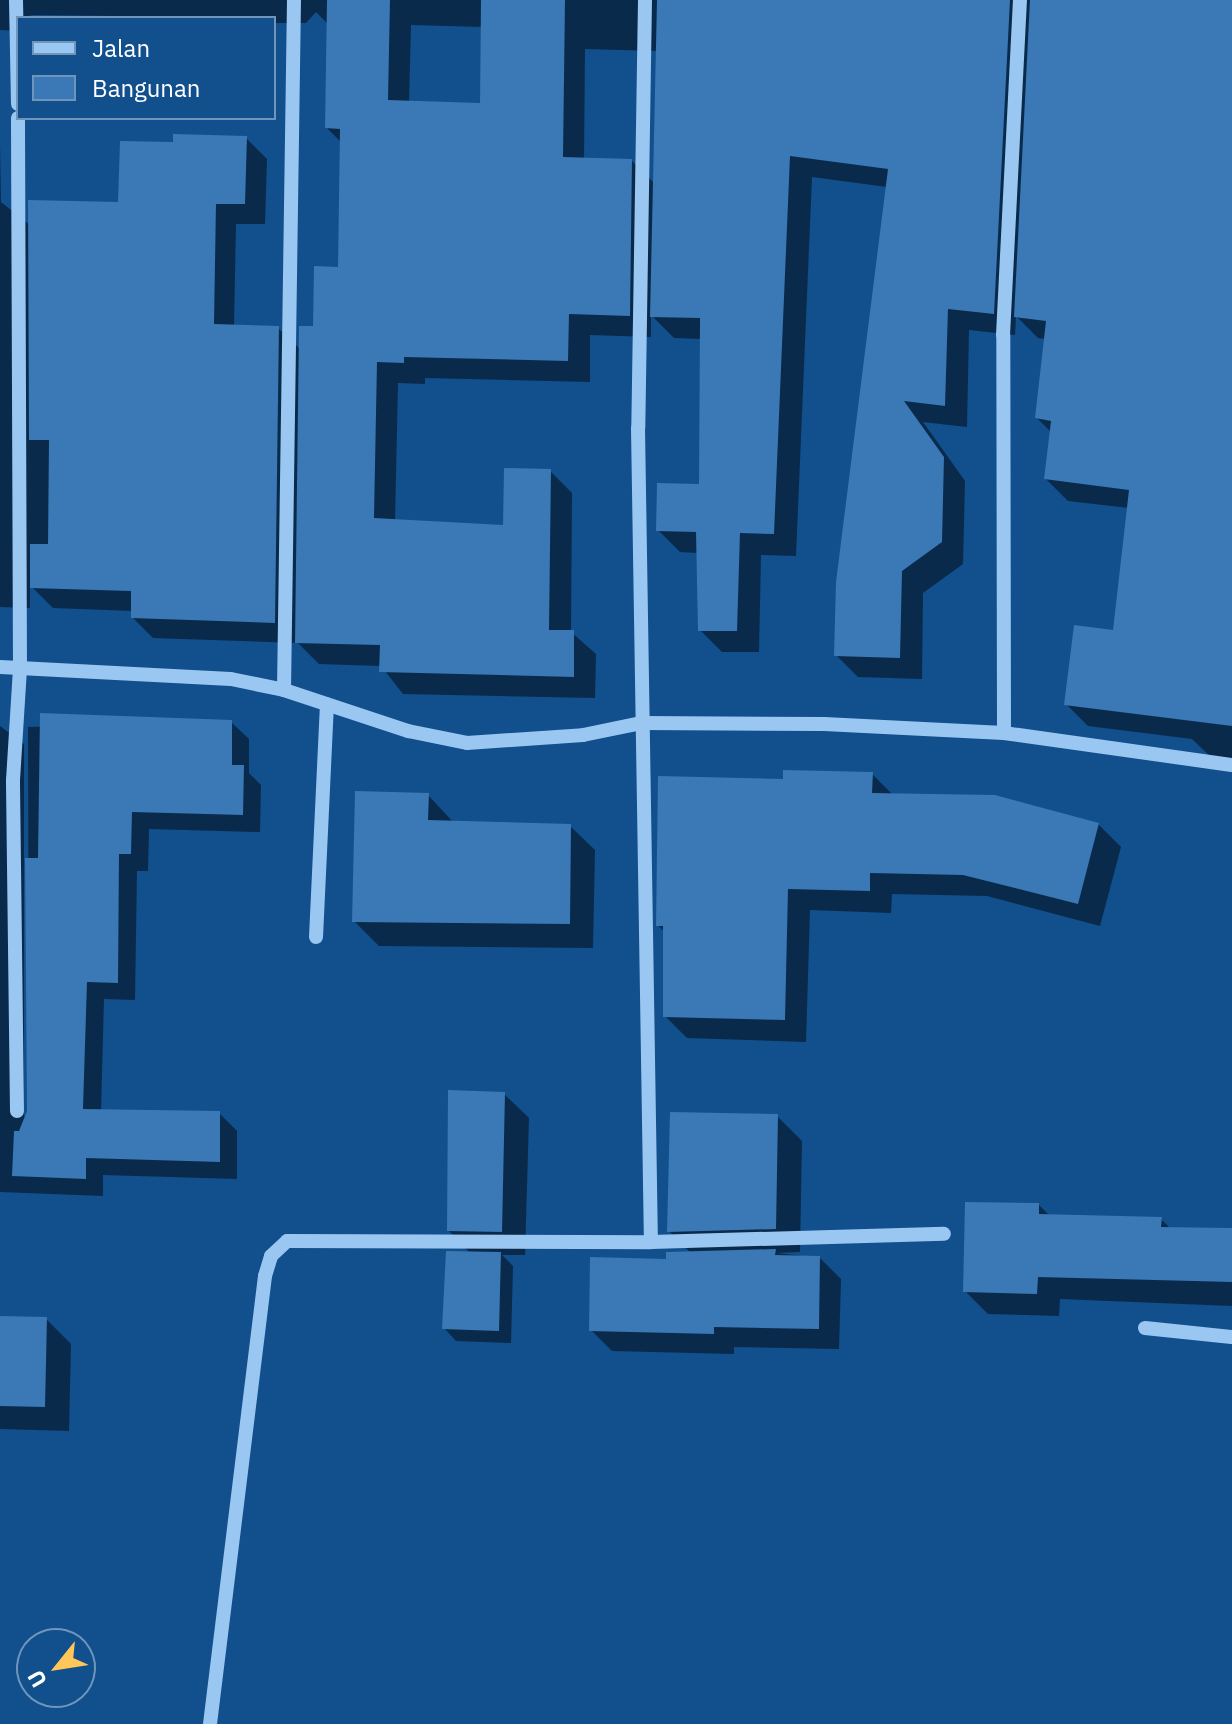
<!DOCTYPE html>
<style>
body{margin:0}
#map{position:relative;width:1232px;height:1724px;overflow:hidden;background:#114f8d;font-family:"IBM Plex Sans",sans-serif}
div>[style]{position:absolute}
.shadow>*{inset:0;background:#0007}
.building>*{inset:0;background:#3a78b6}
.minor>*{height:14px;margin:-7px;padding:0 7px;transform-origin:7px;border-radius:7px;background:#9ac7f2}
span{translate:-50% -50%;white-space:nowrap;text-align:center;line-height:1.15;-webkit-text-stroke:6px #114f8d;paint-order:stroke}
.legend{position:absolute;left:16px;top:16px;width:260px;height:104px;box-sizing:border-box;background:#114f8d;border:2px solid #7095bb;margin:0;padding:10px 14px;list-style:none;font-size:24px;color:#fff}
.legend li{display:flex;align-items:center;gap:16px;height:40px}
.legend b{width:40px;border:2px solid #7095bb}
.north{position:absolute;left:16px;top:1628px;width:80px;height:80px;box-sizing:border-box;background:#114f8d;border:2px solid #7095bb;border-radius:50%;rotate:240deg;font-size:22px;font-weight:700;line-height:32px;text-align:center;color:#fff}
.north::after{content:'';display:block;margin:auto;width:28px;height:36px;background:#ffc65a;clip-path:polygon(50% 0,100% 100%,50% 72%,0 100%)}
</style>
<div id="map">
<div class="shadow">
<i style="clip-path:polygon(evenodd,0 0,1232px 0,1232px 762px,1213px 759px,1192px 739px,1088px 726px,1066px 704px,1115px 632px,1129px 508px,1068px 501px,1046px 479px,1051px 432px,1037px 418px,1046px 339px,1038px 338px,1016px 316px,1015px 335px,969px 330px,967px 427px,923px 422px,965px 481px,963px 564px,923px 593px,922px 679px,858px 677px,836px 655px,887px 187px,812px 177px,796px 556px,761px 555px,759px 652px,722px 652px,700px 630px,698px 553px,680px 552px,658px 530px,701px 486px,701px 339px,674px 338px,651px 315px,651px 337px,590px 335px,590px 382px,425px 378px,425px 384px,398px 383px,395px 522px,505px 527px,550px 471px,572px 493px,571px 632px,596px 654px,595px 698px,403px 694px,381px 666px,319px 664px,298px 643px,153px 638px,133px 618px,133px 611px,53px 608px,30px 585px,30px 608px,0 607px,0 145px,1px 202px,30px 225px,120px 204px,174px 144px,246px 138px,267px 159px,265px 224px,236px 224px,234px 326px,278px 328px,301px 350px,340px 269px,342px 143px,327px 128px,328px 24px,316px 12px,306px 23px,274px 23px,274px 18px,33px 15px,18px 18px,18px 31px,0 30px,0 0,411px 25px,483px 27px,482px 105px,409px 103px,411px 25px,0 0,585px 49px,658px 51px,655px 184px,632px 161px,584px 160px,585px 49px)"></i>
<i style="clip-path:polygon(231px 722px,249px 739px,249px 773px,261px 785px,260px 832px,149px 829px,148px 871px,137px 871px,135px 1000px,104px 999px,101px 1111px,219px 1113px,237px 1131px,237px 1179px,103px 1175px,103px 1196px,0 1192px,0 726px,24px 744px,24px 1117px,29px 1112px,28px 727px)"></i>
<i style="clip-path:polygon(872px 774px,893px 795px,1098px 824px,1121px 847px,1100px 926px,987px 896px,892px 894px,891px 913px,810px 910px,806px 1042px,687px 1038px,665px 1016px,665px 933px,658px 925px,785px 782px)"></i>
<i style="clip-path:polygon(428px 795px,453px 822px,570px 826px,595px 850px,593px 948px,379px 946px,354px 921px)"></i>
<i style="clip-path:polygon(504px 1094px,529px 1118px,525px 1255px,502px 1255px,513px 1266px,511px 1343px,456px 1341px,444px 1328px,471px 1254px,449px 1231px)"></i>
<i style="clip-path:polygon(777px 1116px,802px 1141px,800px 1252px,777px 1253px,820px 1258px,841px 1279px,839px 1349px,734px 1347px,734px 1354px,612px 1351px,591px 1330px,668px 1261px,691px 1253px,669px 1231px)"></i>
<i style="clip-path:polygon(1039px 1205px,1050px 1216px,1161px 1219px,1171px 1229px,1232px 1230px,1232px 1306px,1060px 1299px,1059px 1316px,988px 1314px,965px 1291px)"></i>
<i style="clip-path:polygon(0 1318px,46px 1319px,71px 1344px,69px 1431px,0 1429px)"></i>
</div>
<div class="building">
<i style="clip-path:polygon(327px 0,390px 0,388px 100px,480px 103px,481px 0,565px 0,563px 157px,632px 159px,630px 316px,569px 314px,568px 361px,404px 357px,404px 363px,377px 362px,374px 518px,503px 525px,504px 468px,551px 469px,549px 630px,574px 630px,574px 677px,379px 672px,380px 645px,295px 643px,299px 326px,313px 326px,314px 266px,338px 267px,340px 129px,325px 128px)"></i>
<i style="clip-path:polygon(657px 0,1010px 0,994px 314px,948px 309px,945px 406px,904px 401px,944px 457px,942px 542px,902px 571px,900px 658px,834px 656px,836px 582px,888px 169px,790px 156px,774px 534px,740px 533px,737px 631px,698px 631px,696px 532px,656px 531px,657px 483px,699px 484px,700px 318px,650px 317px)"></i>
<i style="clip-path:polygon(1030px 0,1232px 0,1232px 726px,1064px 705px,1074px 625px,1113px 630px,1129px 490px,1044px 479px,1051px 421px,1035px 418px,1046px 321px,1014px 317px)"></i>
<i style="clip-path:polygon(173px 134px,247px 136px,245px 204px,216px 204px,214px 324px,279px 326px,275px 623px,131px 618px,131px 591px,30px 588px,30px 544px,48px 544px,49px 440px,29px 440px,28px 200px,118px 202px,120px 141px,173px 142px)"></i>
<i style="clip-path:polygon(40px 713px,232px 720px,232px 765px,244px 765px,243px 815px,132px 812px,131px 854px,119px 854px,118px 983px,87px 982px,83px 1109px,220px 1111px,220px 1162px,86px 1158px,86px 1179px,12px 1176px,14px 1131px,19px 1131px,27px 1111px,25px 858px,38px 858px)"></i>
<i style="clip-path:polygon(783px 770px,873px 772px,872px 793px,995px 795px,1099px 823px,1078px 904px,963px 875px,870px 873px,870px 891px,788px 889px,785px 1020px,663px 1017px,663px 926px,656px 926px,658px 776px,783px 779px)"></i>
<i style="clip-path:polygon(355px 791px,429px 793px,428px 820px,571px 824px,570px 924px,352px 922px)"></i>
<i style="clip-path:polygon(448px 1090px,505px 1092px,502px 1232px,447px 1231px)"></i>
<i style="clip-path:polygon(670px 1112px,778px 1114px,776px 1229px,667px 1232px)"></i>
<i style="clip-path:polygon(965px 1202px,1039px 1203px,1039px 1214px,1162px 1217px,1161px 1227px,1232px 1228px,1232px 1282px,1038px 1277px,1037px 1294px,963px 1292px)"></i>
<i style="clip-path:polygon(776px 1249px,775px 1255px,820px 1256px,819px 1329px,714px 1327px,714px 1334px,589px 1331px,590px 1257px,666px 1259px,666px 1252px)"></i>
<i style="clip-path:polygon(446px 1251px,501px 1252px,499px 1331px,442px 1329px)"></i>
<i style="clip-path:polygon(0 1316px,47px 1317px,45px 1407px,0 1406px)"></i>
</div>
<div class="minor">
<i style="left:16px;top:0;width:104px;rotate:88.9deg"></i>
<i style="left:645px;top:0;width:428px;rotate:90.9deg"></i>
<i style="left:638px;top:428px;width:814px;rotate:89.09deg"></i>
<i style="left:0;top:667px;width:231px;rotate:3deg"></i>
<i style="left:231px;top:679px;width:54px;rotate:11.7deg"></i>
<i style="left:284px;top:690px;width:131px;rotate:18.3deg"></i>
<i style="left:408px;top:731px;width:60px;rotate:11.5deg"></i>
<i style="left:467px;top:743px;width:116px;rotate:-3.9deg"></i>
<i style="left:583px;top:735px;width:59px;rotate:-11.7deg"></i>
<i style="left:641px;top:723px;width:183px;rotate:0.3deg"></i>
<i style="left:824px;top:724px;width:180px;rotate:2.9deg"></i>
<i style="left:1004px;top:733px;width:230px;rotate:8deg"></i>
<i style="left:284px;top:690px;width:690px;rotate:-89.17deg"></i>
<i style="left:1004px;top:733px;width:398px;rotate:-90.1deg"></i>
<i style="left:1003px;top:335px;width:335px;rotate:-87.1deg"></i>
<i style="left:316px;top:937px;width:233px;rotate:-87.3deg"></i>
<i style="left:17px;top:1111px;width:331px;rotate:-90.7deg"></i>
<i style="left:13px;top:780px;width:112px;rotate:-86.4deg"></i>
<i style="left:20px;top:668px;width:550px;rotate:-90.21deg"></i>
<i style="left:1145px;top:1328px;width:87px;rotate:5.9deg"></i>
<i style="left:210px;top:1724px;width:451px;rotate:-83deg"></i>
<i style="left:265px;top:1276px;width:21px;rotate:-73deg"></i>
<i style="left:271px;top:1256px;width:22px;rotate:-43deg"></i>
<i style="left:287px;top:1241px;width:364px;rotate:0.2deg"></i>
<i style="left:651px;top:1242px;width:293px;rotate:-1.6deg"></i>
</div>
<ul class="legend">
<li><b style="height:10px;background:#9ac7f2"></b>Jalan</li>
<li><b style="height:22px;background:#3a78b6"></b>Bangunan</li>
</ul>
<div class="north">U</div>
</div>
